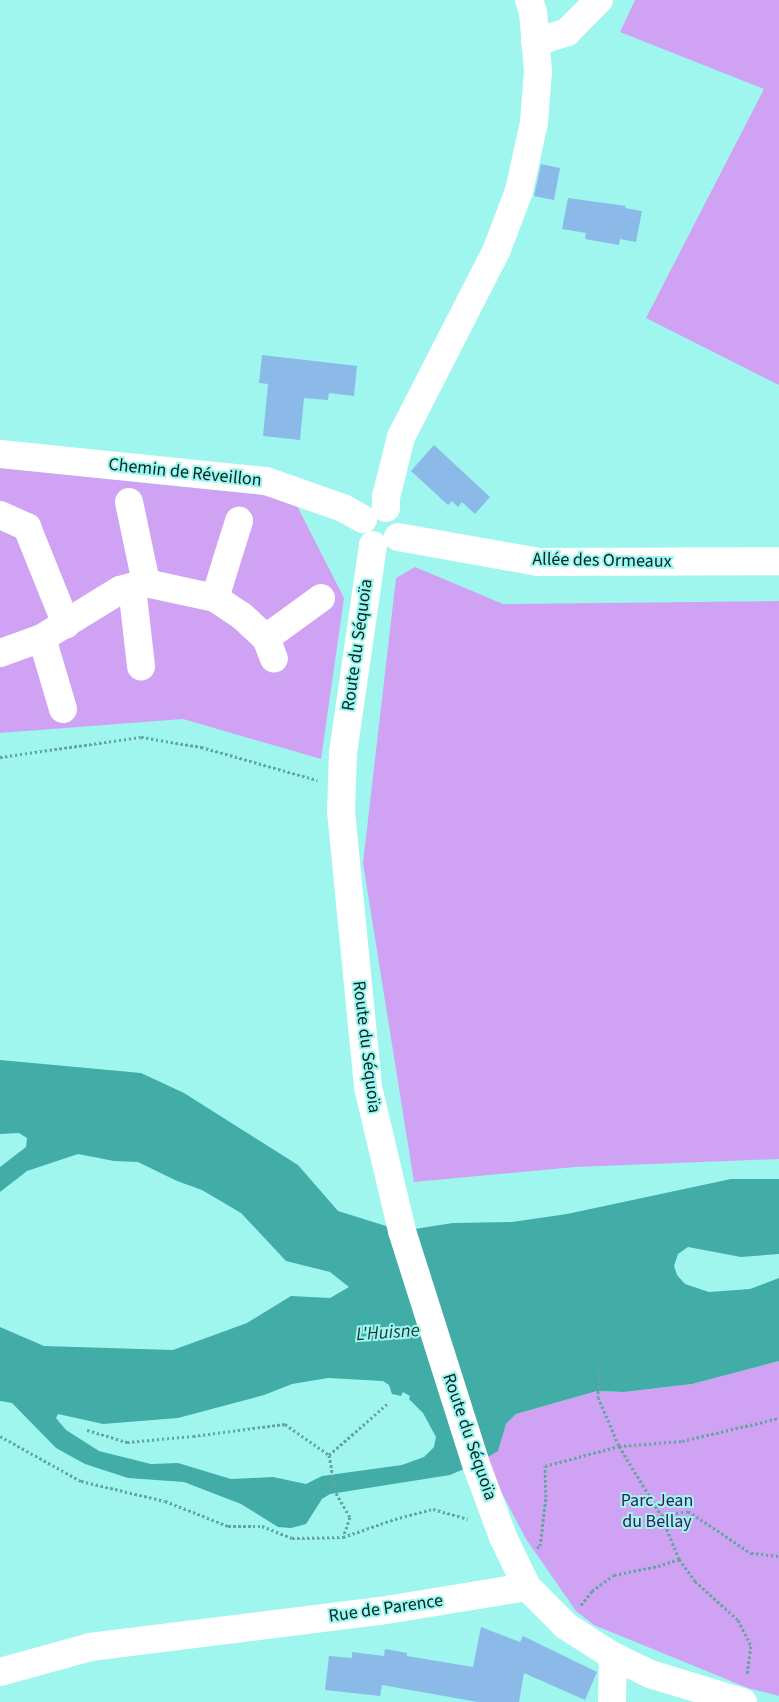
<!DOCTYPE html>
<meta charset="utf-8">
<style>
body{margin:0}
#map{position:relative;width:779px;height:1702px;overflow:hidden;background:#9ff6ef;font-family:"Source Sans 3",sans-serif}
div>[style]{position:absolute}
.green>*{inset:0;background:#d0a2f4}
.water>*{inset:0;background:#41ada6}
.building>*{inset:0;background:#8bb9e8}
.path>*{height:3px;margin-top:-1.5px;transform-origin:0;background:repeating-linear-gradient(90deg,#62a6a1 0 2.5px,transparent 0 5px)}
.minor>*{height:28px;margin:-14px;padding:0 14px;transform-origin:14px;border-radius:14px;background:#fff}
span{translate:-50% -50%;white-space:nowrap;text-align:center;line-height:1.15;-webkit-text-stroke:4px #9ff6ef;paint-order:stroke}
.street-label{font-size:18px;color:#022826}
.park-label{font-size:18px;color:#3e1557}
.water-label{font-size:19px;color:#1a3a38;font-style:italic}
</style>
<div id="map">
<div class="green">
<i style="clip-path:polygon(635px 0,779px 0,779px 385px,646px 318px,764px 89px,620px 32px)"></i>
<i style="clip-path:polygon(0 468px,293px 498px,344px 598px,321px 759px,183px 719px,0 733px)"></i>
<i style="clip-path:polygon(415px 567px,503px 604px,779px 601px,779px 1159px,575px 1167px,414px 1182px,363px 863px,396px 578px)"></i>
<i style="clip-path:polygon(779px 1361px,779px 1696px,748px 1688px,594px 1625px,576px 1611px,526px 1539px,484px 1459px,498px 1450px,506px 1424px,516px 1414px,597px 1391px,624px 1392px,692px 1384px)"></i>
</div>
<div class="water">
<i style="clip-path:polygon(evenodd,0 1060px,141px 1073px,184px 1093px,298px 1165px,338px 1211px,402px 1231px,453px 1223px,512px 1222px,567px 1214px,731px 1179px,779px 1179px,779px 1254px,741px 1257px,688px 1247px,678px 1254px,674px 1266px,677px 1275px,685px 1284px,709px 1292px,750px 1289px,779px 1278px,779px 1361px,692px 1384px,624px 1392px,597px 1391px,516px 1414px,506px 1424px,498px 1451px,476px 1464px,450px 1475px,330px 1494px,322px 1499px,306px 1524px,291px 1528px,278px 1527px,241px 1504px,184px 1482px,128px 1478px,85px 1464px,56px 1448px,12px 1403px,0 1401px,0 1327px,44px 1346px,173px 1350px,247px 1323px,291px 1296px,330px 1298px,349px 1287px,330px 1272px,286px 1261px,241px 1213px,202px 1190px,177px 1181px,138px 1162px,114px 1161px,78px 1154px,27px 1171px,0 1192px,0 1167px,26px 1147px,27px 1138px,19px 1133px,0 1134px,0 1060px,328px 1378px,383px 1381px,389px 1385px,392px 1394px,401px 1396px,403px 1392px,410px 1396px,409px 1399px,423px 1413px,436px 1437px,434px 1447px,424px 1457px,402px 1465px,322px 1476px,306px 1484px,273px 1477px,231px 1479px,178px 1463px,151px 1464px,99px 1451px,66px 1430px,56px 1418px,58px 1414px,103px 1424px,178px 1418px,264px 1395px,292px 1384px,328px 1378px)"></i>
</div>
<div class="building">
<i style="clip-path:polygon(541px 164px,560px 168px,554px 200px,534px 196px)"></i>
<i style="clip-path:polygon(568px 198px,626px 206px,625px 208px,642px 211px,636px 242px,620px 239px,619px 245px,585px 239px,586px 233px,562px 229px)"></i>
<i style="clip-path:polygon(262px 355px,357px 366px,354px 396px,329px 393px,328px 400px,304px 398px,300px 440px,263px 436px,268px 384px,259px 383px)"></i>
<i style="clip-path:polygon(434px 445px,490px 497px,475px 514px,462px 502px,458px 507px,452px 501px,448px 505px,411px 471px)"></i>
<i style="clip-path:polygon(481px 1627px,520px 1642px,523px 1636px,597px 1672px,585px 1700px,524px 1673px,519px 1702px,478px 1702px,382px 1685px,380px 1696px,325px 1690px,329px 1656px,352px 1658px,352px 1652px,384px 1656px,385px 1649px,407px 1653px,407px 1656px,473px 1667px)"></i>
</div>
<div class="path">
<i style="left:0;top:757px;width:142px;rotate:-8.1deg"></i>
<i style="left:141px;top:737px;width:61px;rotate:9.5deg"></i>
<i style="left:201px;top:747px;width:121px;rotate:15.9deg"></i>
<i style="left:600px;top:1366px;width:31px;rotate:94deg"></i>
<i style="left:598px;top:1397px;width:53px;rotate:66.8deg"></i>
<i style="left:619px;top:1446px;width:81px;rotate:58.7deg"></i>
<i style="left:661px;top:1515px;width:48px;rotate:67.8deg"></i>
<i style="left:679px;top:1559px;width:27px;rotate:54deg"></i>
<i style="left:695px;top:1581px;width:58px;rotate:42.2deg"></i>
<i style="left:738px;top:1620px;width:29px;rotate:63deg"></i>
<i style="left:751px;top:1646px;width:29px;rotate:98deg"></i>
<i style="left:87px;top:1430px;width:42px;rotate:16.7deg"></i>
<i style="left:127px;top:1442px;width:66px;rotate:-5.2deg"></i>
<i style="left:193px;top:1436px;width:93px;rotate:-7.4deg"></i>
<i style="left:285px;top:1424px;width:54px;rotate:35.2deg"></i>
<i style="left:329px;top:1455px;width:77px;rotate:-41.3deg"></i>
<i style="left:0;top:1436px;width:93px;rotate:29.1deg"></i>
<i style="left:81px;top:1481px;width:86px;rotate:13.4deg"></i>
<i style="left:165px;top:1501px;width:68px;rotate:21.6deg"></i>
<i style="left:228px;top:1526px;width:34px"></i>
<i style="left:262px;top:1526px;width:32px;rotate:22deg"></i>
<i style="left:292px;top:1538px;width:51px;rotate:-1.1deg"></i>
<i style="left:343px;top:1537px;width:55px;rotate:-19.1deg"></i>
<i style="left:395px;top:1519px;width:39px;rotate:-15deg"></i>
<i style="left:433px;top:1509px;width:36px;rotate:16deg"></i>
<i style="left:329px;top:1455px;width:39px;rotate:80deg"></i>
<i style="left:336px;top:1493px;width:28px;rotate:60deg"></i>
<i style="left:350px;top:1517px;width:21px;rotate:109deg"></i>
<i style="left:661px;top:1515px;width:27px;rotate:-8deg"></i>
<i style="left:688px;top:1511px;width:76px;rotate:33.7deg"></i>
<i style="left:751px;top:1553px;width:28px;rotate:6deg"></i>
<i style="left:537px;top:1548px;width:4px;rotate:-34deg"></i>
<i style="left:540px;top:1546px;width:49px;rotate:-83deg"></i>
<i style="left:546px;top:1497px;width:31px;rotate:-92deg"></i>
<i style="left:545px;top:1466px;width:77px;rotate:-15.1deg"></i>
<i style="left:619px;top:1446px;width:63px;rotate:-4.5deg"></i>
<i style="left:682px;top:1441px;width:100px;rotate:-13.3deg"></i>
<i style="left:581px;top:1605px;width:18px;rotate:-52deg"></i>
<i style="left:592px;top:1591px;width:27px;rotate:-36deg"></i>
<i style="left:614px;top:1575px;width:45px;rotate:-11.6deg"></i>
<i style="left:658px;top:1566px;width:22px;rotate:-18deg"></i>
</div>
<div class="minor">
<i style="left:535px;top:42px;width:34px;rotate:-17deg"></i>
<i style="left:567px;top:32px;width:45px;rotate:-45deg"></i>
<i style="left:0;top:454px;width:267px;rotate:5.8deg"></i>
<i style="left:266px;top:481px;width:82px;rotate:19.3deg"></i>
<i style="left:343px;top:508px;width:23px;rotate:29deg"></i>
<i style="left:129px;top:502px;width:83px;rotate:78.1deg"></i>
<i style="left:386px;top:508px;width:11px;rotate:-90deg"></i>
<i style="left:386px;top:497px;width:62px;rotate:-76deg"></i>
<i style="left:401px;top:437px;width:211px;rotate:-62.9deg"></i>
<i style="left:497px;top:249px;width:62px;rotate:-69.2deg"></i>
<i style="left:519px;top:191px;width:71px;rotate:-77.7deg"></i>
<i style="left:534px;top:122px;width:51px;rotate:-85.5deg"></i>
<i style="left:538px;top:71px;width:59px;rotate:-94.8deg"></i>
<i style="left:533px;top:12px;width:13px;rotate:-108deg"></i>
<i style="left:0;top:515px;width:30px;rotate:24deg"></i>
<i style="left:27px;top:527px;width:105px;rotate:68.1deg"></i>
<i style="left:398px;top:537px;width:142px;rotate:10.1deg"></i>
<i style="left:538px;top:562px;width:241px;rotate:-0.2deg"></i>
<i style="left:373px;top:545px;width:209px;rotate:98.2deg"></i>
<i style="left:343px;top:752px;width:59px;rotate:91.9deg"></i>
<i style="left:341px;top:811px;width:277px;rotate:84.4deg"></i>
<i style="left:368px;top:1087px;width:148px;rotate:76.7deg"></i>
<i style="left:402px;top:1231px;width:244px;rotate:72.4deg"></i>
<i style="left:476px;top:1464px;width:78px;rotate:69.7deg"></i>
<i style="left:503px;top:1537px;width:55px;rotate:64.4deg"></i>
<i style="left:527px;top:1587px;width:55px;rotate:45deg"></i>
<i style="left:566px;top:1626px;width:56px;rotate:32.6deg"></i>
<i style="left:613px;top:1656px;width:41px;rotate:25.9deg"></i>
<i style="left:650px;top:1674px;width:97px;rotate:16.8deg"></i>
<i style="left:132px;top:587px;width:80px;rotate:83.5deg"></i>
<i style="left:215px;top:598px;width:81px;rotate:-72.7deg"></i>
<i style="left:42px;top:638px;width:74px;rotate:73.5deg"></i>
<i style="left:266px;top:638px;width:68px;rotate:-36deg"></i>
<i style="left:0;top:653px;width:45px;rotate:-19.7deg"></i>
<i style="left:42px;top:638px;width:92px;rotate:-31.6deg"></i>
<i style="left:120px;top:590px;width:27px;rotate:-15deg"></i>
<i style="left:146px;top:583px;width:71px;rotate:12.3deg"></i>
<i style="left:215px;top:598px;width:32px;rotate:34deg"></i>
<i style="left:242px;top:616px;width:33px;rotate:43deg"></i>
<i style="left:266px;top:638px;width:22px;rotate:69deg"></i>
<i style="left:0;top:1672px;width:93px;rotate:-15.5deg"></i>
<i style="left:90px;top:1647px;width:292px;rotate:-7.1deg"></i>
<i style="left:380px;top:1611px;width:149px;rotate:-9.3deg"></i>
<i style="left:612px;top:1702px;width:46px;rotate:-88.8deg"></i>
</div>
<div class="street-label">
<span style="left:185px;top:473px;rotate:6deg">Chemin de Réveillon</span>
<span style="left:602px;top:561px;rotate:1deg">Allée des Ormeaux</span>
<span style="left:358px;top:645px;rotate:-82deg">Route du Séquoïa</span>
<span style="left:366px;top:1047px;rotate:83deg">Route du Séquoïa</span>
<span style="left:469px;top:1437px;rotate:71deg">Route du Séquoïa</span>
<span style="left:386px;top:1609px;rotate:-8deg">Rue de Parence</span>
</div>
<div class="park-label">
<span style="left:657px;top:1512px">Parc Jean<br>du Bellay</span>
</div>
<div class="water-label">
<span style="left:388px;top:1333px;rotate:-4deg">L'Huisne</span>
</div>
</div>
